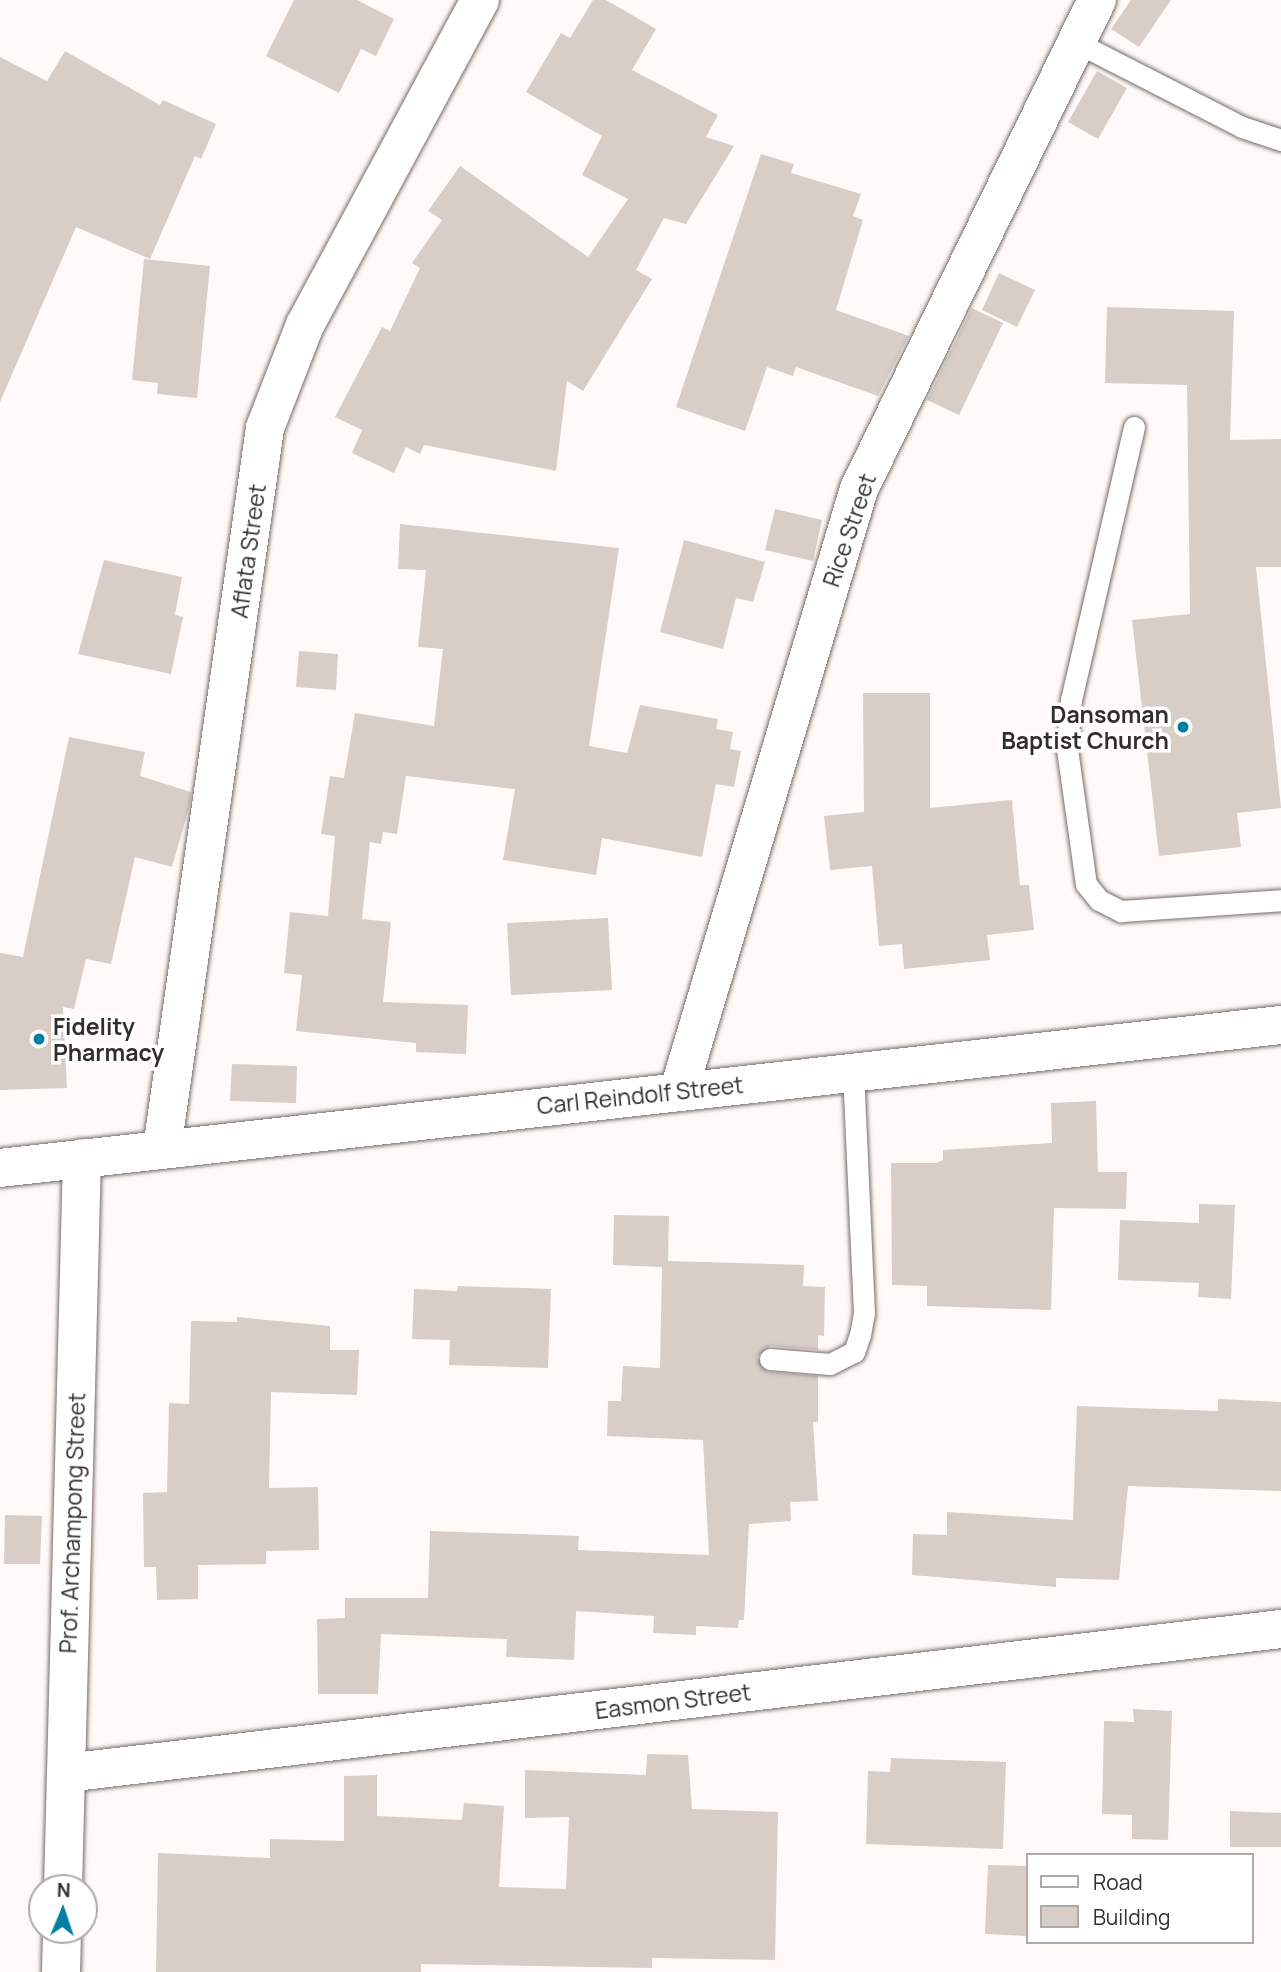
<!DOCTYPE html>
<style>
body{margin:0}
#map{position:relative;width:1281px;height:1972px;overflow:hidden;background:#fffaf8;font-family:Manrope,sans-serif}
div>[style]{position:absolute}
.building>*{inset:0;background:#d8cdc7}
.roads{filter:drop-shadow(0 0 2px #766c68) drop-shadow(0 0 2px #766c68)}
.lane>*{height:21px;margin:-10.5px;padding:0 10.5px;transform-origin:10.5px;border-radius:10.5px;background:#fff}
.street>*{height:38px;margin:-19px;padding:0 19px;transform-origin:19px;border-radius:19px;background:#fff}
.dots>*{width:19px;height:19px;translate:-50% -50%;box-sizing:border-box;border:4px solid #fff;border-radius:50%}
span{translate:-50% -50%;white-space:nowrap;text-align:center;line-height:1.15;-webkit-text-stroke:7px #fff;paint-order:stroke}
.street-label{font-size:23px;color:#322e2b}
.poi-label{font-size:23px;color:#322e2b;font-weight:700}
.right{translate:-100% -50%;text-align:right}
.left{translate:0 -50%;text-align:left}
.legend{position:absolute;left:1026px;top:1853px;width:228px;height:91px;box-sizing:border-box;background:#fff;border:2px solid #adabaa;margin:0;padding:9px 12px;list-style:none;font-size:21px;color:#322e2b}
.legend li{display:flex;align-items:center;gap:14px;height:35px}
.legend b{width:35px;border:2px solid #adabaa}
.north{position:absolute;left:28px;top:1874px;width:70px;height:70px;box-sizing:border-box;background:#fff;border:2px solid #adabaa;border-radius:50%;rotate:2deg;font-size:19px;font-weight:700;line-height:28px;text-align:center;color:#322e2b}
.north::after{content:'';display:block;margin:auto;width:24px;height:32px;background:#007ea4;clip-path:polygon(50% 0,100% 100%,50% 72%,0 100%)}
</style>
<div id="map">
<div class="building">
<i style="clip-path:polygon(294px 0,357px 0,394px 19px,376px 56px,361px 49px,339px 93px,266px 56px)"></i>
<i style="clip-path:polygon(593px 0,606px 0,656px 29px,632px 70px,718px 115px,706px 137px,734px 146px,686px 224px,664px 218px,636px 270px,652px 279px,583px 391px,567px 381px,556px 471px,424px 445px,420px 454px,406px 447px,394px 473px,352px 453px,362px 430px,335px 417px,382px 327px,390px 331px,420px 268px,412px 263px,442px 220px,428px 211px,460px 166px,588px 257px,628px 199px,582px 175px,602px 136px,526px 92px,561px 33px,570px 38px)"></i>
<i style="clip-path:polygon(1131px 0,1171px 0,1139px 47px,1111px 29px)"></i>
<i style="clip-path:polygon(65px 51px,160px 105px,163px 100px,216px 124px,201px 159px,195px 156px,150px 259px,76px 227px,0 402px,0 57px,47px 81px)"></i>
<i style="clip-path:polygon(1097px 71px,1127px 88px,1098px 139px,1068px 122px)"></i>
<i style="clip-path:polygon(761px 154px,794px 164px,791px 173px,861px 194px,853px 216px,863px 220px,836px 310px,909px 336px,878px 396px,796px 367px,793px 376px,767px 367px,745px 431px,676px 407px)"></i>
<i style="clip-path:polygon(144px 259px,210px 266px,197px 398px,157px 394px,158px 383px,132px 380px)"></i>
<i style="clip-path:polygon(999px 273px,1035px 290px,1017px 327px,982px 310px)"></i>
<i style="clip-path:polygon(1107px 307px,1234px 311px,1230px 440px,1281px 439px,1281px 567px,1256px 567px,1281px 808px,1237px 813px,1241px 847px,1159px 856px,1132px 620px,1190px 614px,1187px 385px,1105px 383px)"></i>
<i style="clip-path:polygon(972px 308px,1003px 323px,959px 415px,927px 400px)"></i>
<i style="clip-path:polygon(775px 509px,822px 520px,813px 561px,765px 550px)"></i>
<i style="clip-path:polygon(400px 524px,619px 548px,589px 746px,627px 753px,640px 705px,718px 719px,716px 729px,733px 732px,730px 749px,741px 751px,734px 787px,716px 784px,702px 857px,602px 838px,596px 875px,503px 860px,515px 789px,406px 776px,397px 834px,383px 832px,381px 844px,370px 842px,362px 919px,391px 922px,383px 1002px,468px 1005px,466px 1054px,416px 1052px,416px 1043px,296px 1031px,302px 975px,284px 973px,290px 912px,328px 916px,335px 836px,321px 834px,330px 776px,344px 778px,355px 713px,434px 726px,443px 649px,418px 647px,426px 570px,398px 569px)"></i>
<i style="clip-path:polygon(684px 540px,765px 562px,753px 602px,736px 598px,723px 649px,660px 632px)"></i>
<i style="clip-path:polygon(104px 560px,182px 577px,175px 615px,183px 617px,171px 674px,78px 654px)"></i>
<i style="clip-path:polygon(299px 651px,338px 654px,336px 690px,296px 687px)"></i>
<i style="clip-path:polygon(863px 693px,930px 693px,930px 808px,1012px 800px,1020px 885px,1029px 885px,1034px 930px,987px 935px,990px 960px,904px 969px,902px 944px,879px 946px,872px 866px,830px 870px,824px 816px,864px 812px)"></i>
<i style="clip-path:polygon(69px 737px,145px 752px,140px 776px,191px 792px,189px 808px,172px 867px,135px 857px,111px 964px,86px 959px,74px 1009px,63px 1007px,67px 1088px,0 1090px,0 953px,23px 957px)"></i>
<i style="clip-path:polygon(608px 918px,612px 990px,511px 995px,507px 923px)"></i>
<i style="clip-path:polygon(232px 1064px,297px 1066px,296px 1103px,230px 1101px)"></i>
<i style="clip-path:polygon(1096px 1101px,1098px 1172px,1127px 1172px,1126px 1209px,1054px 1208px,1051px 1310px,927px 1306px,927px 1286px,892px 1285px,891px 1163px,936px 1163px,943px 1160px,943px 1150px,1052px 1143px,1051px 1103px)"></i>
<i style="clip-path:polygon(1199px 1204px,1235px 1205px,1231px 1299px,1198px 1297px,1199px 1283px,1118px 1280px,1120px 1220px,1199px 1223px)"></i>
<i style="clip-path:polygon(614px 1215px,669px 1216px,668px 1261px,804px 1265px,803px 1286px,825px 1287px,824px 1336px,818px 1335px,818px 1350px,770px 1346px,757px 1357px,768px 1372px,818px 1376px,818px 1422px,813px 1422px,818px 1501px,790px 1502px,791px 1521px,749px 1524px,744px 1620px,739px 1620px,738px 1628px,696px 1626px,696px 1635px,653px 1633px,654px 1616px,576px 1611px,574px 1660px,506px 1657px,507px 1639px,381px 1634px,378px 1694px,318px 1694px,317px 1619px,345px 1618px,345px 1598px,428px 1598px,430px 1531px,579px 1536px,578px 1550px,709px 1555px,703px 1440px,607px 1436px,608px 1401px,621px 1401px,623px 1366px,660px 1368px,662px 1267px,613px 1265px)"></i>
<i style="clip-path:polygon(458px 1286px,551px 1289px,548px 1368px,449px 1365px,450px 1340px,412px 1339px,414px 1289px,457px 1291px)"></i>
<i style="clip-path:polygon(237px 1317px,330px 1326px,330px 1350px,359px 1350px,357px 1395px,271px 1392px,269px 1488px,318px 1487px,319px 1550px,266px 1551px,266px 1564px,198px 1565px,198px 1599px,157px 1600px,156px 1567px,144px 1567px,143px 1493px,167px 1492px,169px 1403px,189px 1404px,191px 1321px,237px 1322px)"></i>
<i style="clip-path:polygon(1218px 1399px,1281px 1402px,1281px 1491px,1128px 1486px,1119px 1580px,1056px 1578px,1056px 1587px,912px 1575px,913px 1534px,947px 1535px,947px 1512px,1073px 1520px,1077px 1406px,1218px 1411px)"></i>
<i style="clip-path:polygon(5px 1515px,42px 1516px,40px 1564px,4px 1564px)"></i>
<i style="clip-path:polygon(1133px 1709px,1172px 1711px,1168px 1840px,1132px 1839px,1132px 1815px,1102px 1814px,1104px 1721px,1134px 1722px)"></i>
<i style="clip-path:polygon(647px 1754px,688px 1755px,692px 1809px,778px 1812px,775px 1960px,652px 1958px,652px 1968px,421px 1964px,421px 1972px,156px 1972px,158px 1853px,270px 1858px,270px 1839px,344px 1841px,344px 1776px,377px 1775px,377px 1816px,462px 1820px,464px 1803px,504px 1806px,499px 1887px,566px 1889px,569px 1817px,525px 1818px,525px 1770px,646px 1775px)"></i>
<i style="clip-path:polygon(891px 1758px,1006px 1762px,1003px 1849px,866px 1844px,868px 1771px,890px 1772px)"></i>
<i style="clip-path:polygon(1230px 1811px,1281px 1813px,1281px 1847px,1230px 1847px)"></i>
<i style="clip-path:polygon(988px 1865px,1027px 1866px,1027px 1936px,985px 1934px)"></i>
</div>
<div class="roads">
<div class="lane">
<i style="left:1076px;top:42px;width:186px;rotate:27.1deg"></i>
<i style="left:1242px;top:127px;width:41px;rotate:18.4deg"></i>
<i style="left:1134px;top:427px;width:279px;rotate:103deg"></i>
<i style="left:1071px;top:699px;width:50px;rotate:94.6deg"></i>
<i style="left:1067px;top:749px;width:136px;rotate:82deg"></i>
<i style="left:1086px;top:884px;width:21px;rotate:51deg"></i>
<i style="left:1099px;top:900px;width:25px;rotate:27deg"></i>
<i style="left:1121px;top:911px;width:160px;rotate:-3.9deg"></i>
<i style="left:770px;top:1359px;width:60px;rotate:4.8deg"></i>
<i style="left:830px;top:1364px;width:27px;rotate:-27deg"></i>
<i style="left:854px;top:1352px;width:18px;rotate:-71deg"></i>
<i style="left:860px;top:1335px;width:22px;rotate:-80deg"></i>
<i style="left:864px;top:1313px;width:242px;rotate:-92.6deg"></i>
</div>
<div class="street">
<i style="left:679px;top:1090px;width:627px;rotate:-73.33deg"></i>
<i style="left:859px;top:489px;width:544px;rotate:-64.05deg"></i>
<i style="left:162px;top:1149px;width:728px;rotate:-81.87deg"></i>
<i style="left:265px;top:428px;width:110px;rotate:-68.8deg"></i>
<i style="left:305px;top:325px;width:369px;rotate:-61.7deg"></i>
<i style="left:0;top:1168px;width:1289px;rotate:-6.37deg"></i>
<i style="left:66px;top:1773px;width:1224px;rotate:-6.76deg"></i>
<i style="left:63px;top:1888px;width:730px;rotate:-88.51deg"></i>
<i style="left:61px;top:1972px;width:42px;rotate:-88.6deg"></i>
</div>
</div>
<div class="dots">
<i style="left:1183px;top:727px;background:#007ea4"></i>
<i style="left:39px;top:1039px;background:#007ea4"></i>
</div>
<div class="street-label">
<span style="left:849px;top:530px;rotate:-71deg">Rice Street</span>
<span style="left:248px;top:551px;rotate:-82deg">Aflata Street</span>
<span style="left:640px;top:1095px;rotate:-6deg">Carl Reindolf Street</span>
<span style="left:72px;top:1523px;rotate:-88deg">Prof. Archampong Street</span>
<span style="left:673px;top:1701px;rotate:-7deg">Easmon Street</span>
</div>
<div class="poi-label">
<span class="right" style="left:1169px;top:727px">Dansoman<br>Baptist Church</span>
<span class="left" style="left:53px;top:1039px">Fidelity<br>Pharmacy</span>
</div>
<ul class="legend">
<li><b style="height:9px;background:#fff"></b>Road</li>
<li><b style="height:19px;background:#d8cdc7"></b>Building</li>
</ul>
<div class="north">N</div>
</div>
